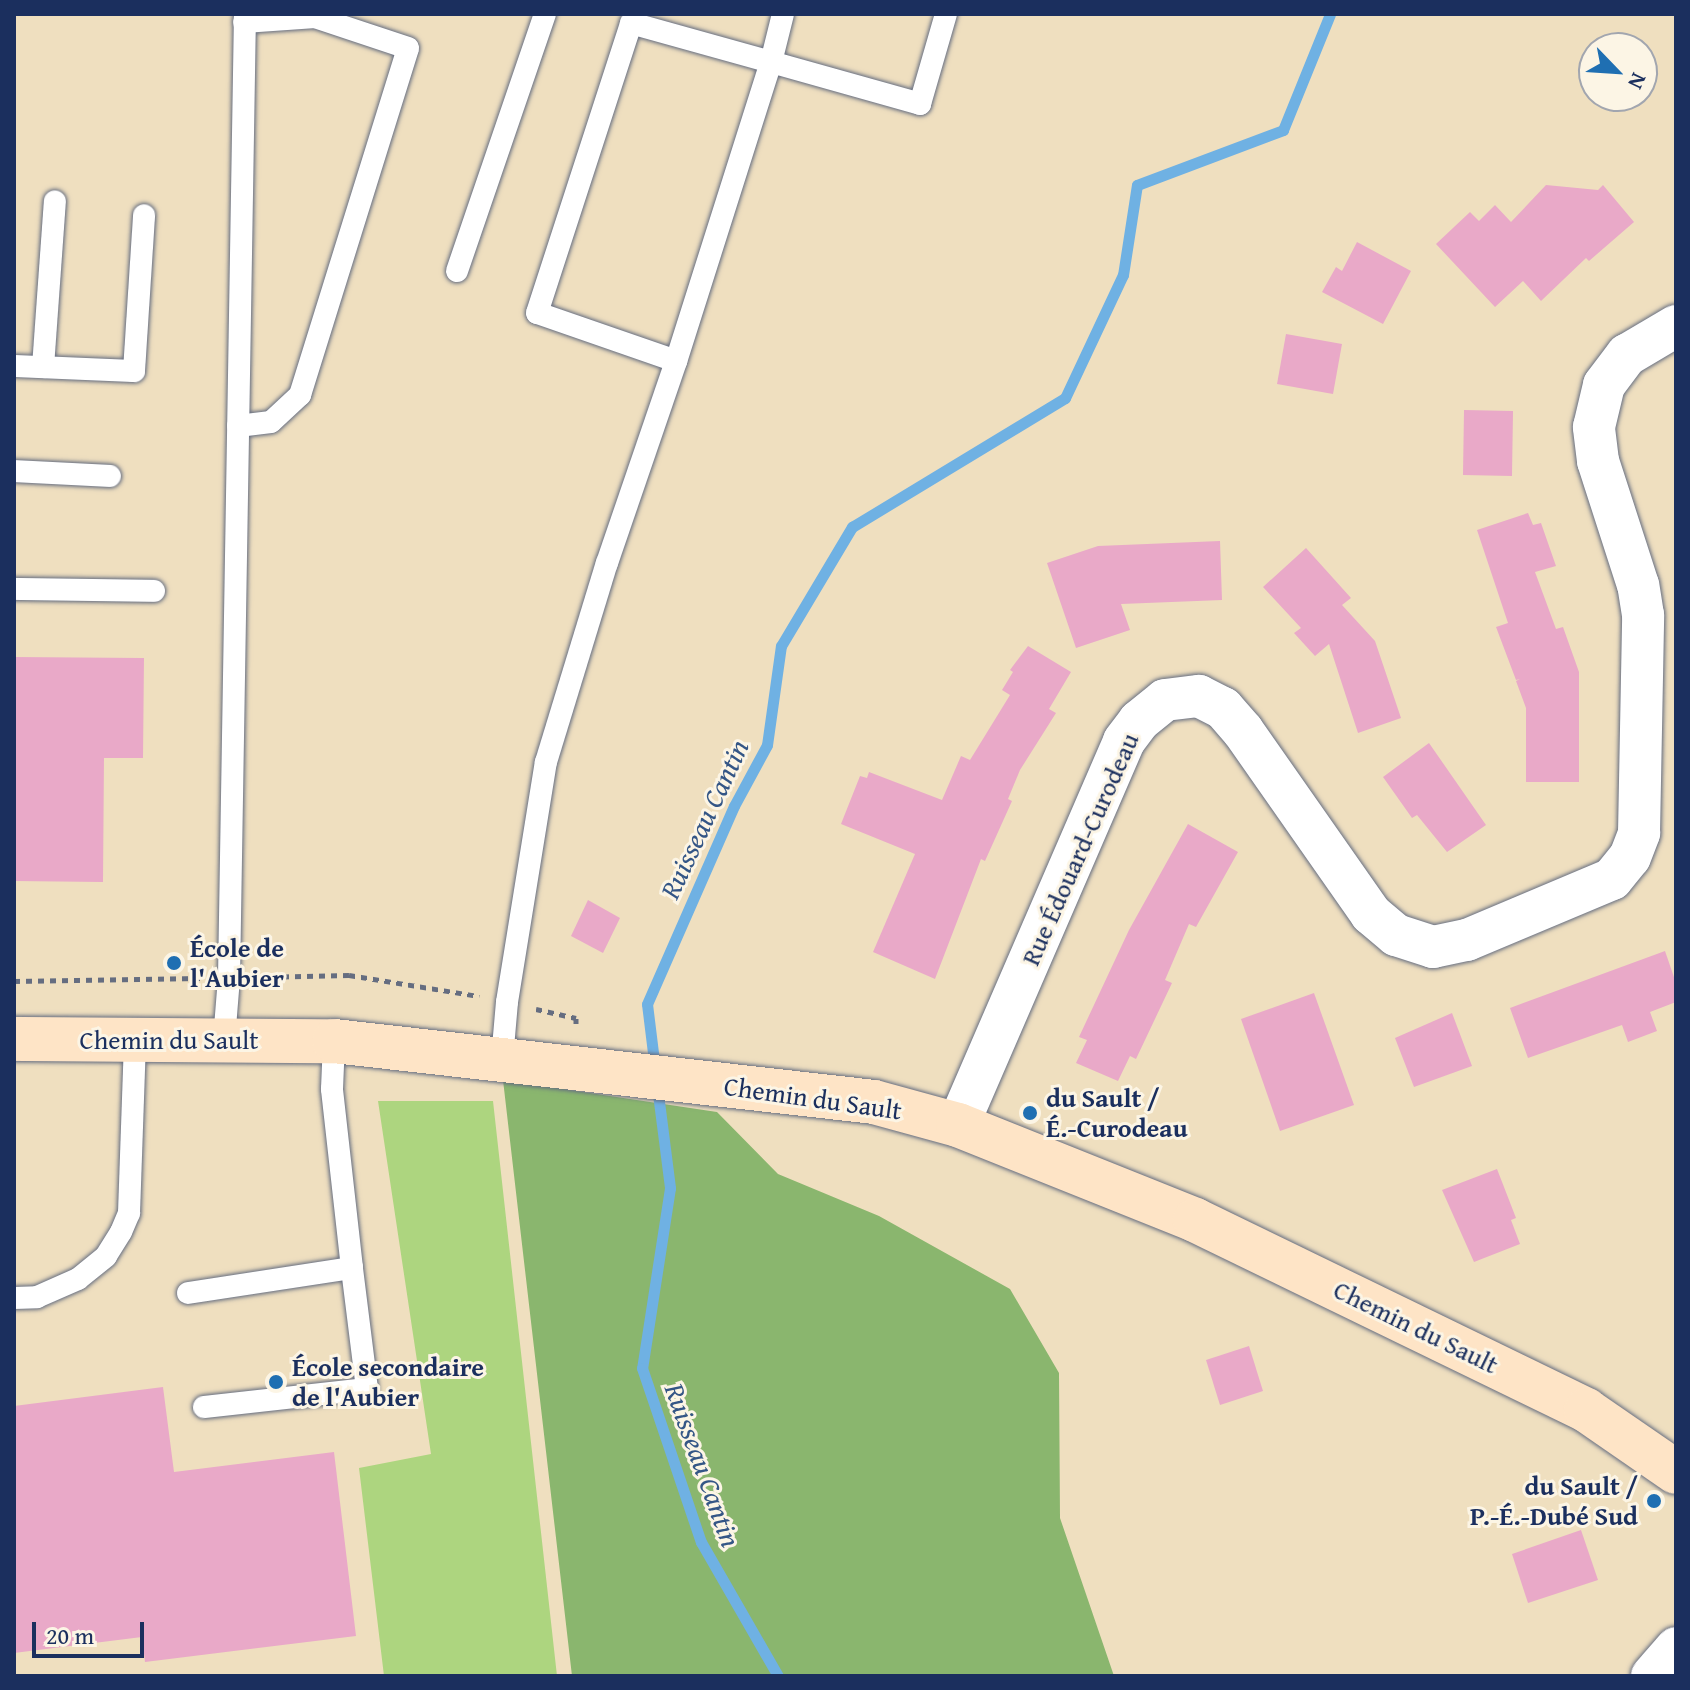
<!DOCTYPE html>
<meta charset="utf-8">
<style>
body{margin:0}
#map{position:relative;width:1690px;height:1690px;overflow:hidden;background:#efdfbf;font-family:"Gentium Book Plus",serif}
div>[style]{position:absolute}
.green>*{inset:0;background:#add57f}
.forest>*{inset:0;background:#8ab66e}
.stream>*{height:11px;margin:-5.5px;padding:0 5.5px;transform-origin:5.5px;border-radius:5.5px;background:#6fb1e3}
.building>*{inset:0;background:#e9a9c8}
.path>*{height:5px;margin-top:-2.5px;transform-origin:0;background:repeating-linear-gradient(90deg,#656d80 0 6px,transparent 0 12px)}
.roads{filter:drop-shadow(0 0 2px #656d80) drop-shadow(0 0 2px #656d80)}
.lane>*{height:22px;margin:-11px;padding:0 11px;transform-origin:11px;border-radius:11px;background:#fff}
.street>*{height:42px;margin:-21px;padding:0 21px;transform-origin:21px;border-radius:21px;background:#fff}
.secondary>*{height:44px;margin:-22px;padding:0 22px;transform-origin:22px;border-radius:22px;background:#fee4c6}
.dots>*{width:22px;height:22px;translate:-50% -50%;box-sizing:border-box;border:4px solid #fcf5e5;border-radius:50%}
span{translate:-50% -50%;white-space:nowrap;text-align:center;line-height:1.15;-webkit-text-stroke:6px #fcf5e5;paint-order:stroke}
.street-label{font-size:26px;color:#1b2f5e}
.poi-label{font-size:26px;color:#1b2f5e;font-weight:700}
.left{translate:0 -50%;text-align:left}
.right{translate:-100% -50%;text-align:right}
.water-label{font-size:28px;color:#345686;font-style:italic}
.frame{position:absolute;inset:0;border:16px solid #1b2f5e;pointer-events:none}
.north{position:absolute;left:1578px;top:32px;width:80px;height:80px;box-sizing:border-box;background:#fcf5e5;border:2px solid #a2a6af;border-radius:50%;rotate:115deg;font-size:22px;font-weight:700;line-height:32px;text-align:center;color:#1b2f5e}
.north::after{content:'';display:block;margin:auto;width:28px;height:36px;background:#1f6fb2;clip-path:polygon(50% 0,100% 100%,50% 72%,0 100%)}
.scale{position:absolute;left:32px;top:1622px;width:112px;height:36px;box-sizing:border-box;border:4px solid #1b2f5e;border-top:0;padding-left:10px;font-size:24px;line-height:28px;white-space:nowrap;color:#1b2f5e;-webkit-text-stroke:6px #fcf5e5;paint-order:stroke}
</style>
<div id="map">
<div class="green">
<i style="clip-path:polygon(378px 1101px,493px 1101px,557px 1676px,384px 1676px,359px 1468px,431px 1454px)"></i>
</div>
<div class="forest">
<i style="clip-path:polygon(503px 1080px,717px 1112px,778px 1174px,879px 1216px,1010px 1289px,1059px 1373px,1060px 1518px,1114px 1676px,572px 1676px)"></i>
</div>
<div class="stream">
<i style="left:655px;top:1069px;width:65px;rotate:-97deg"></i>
<i style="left:647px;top:1004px;width:216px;rotate:-66.3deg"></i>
<i style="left:734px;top:806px;width:69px;rotate:-61.6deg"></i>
<i style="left:767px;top:745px;width:100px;rotate:-82deg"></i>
<i style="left:781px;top:646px;width:139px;rotate:-59.2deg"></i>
<i style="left:852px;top:527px;width:249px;rotate:-31.2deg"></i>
<i style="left:1065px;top:398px;width:136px;rotate:-64.8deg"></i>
<i style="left:1123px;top:275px;width:91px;rotate:-81.2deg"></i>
<i style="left:1137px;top:185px;width:156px;rotate:-20.6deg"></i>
<i style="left:1283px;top:130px;width:125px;rotate:-67.9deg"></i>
<i style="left:657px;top:1086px;width:103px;rotate:82.7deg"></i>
<i style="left:670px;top:1188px;width:182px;rotate:98.8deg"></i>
<i style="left:642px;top:1368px;width:184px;rotate:71.3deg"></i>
<i style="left:701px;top:1542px;width:155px;rotate:60.1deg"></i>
</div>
<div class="building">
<i style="clip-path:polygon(1546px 185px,1598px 190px,1603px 185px,1634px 222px,1589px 261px,1586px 258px,1541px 301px,1523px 281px,1495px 307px,1436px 244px,1470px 212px,1479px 221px,1495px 205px,1511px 222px)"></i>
<i style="clip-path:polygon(1357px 242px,1411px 271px,1383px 324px,1322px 292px,1336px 267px,1342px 271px)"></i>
<i style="clip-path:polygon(1286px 334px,1342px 344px,1333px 394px,1277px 384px)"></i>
<i style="clip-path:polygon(1464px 410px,1513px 411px,1512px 476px,1463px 475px)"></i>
<i style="clip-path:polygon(1528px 513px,1533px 525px,1541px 523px,1556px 566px,1535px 572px,1556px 629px,1563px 627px,1579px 672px,1579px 782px,1526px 782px,1526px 708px,1516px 681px,1520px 679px,1516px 680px,1496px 627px,1508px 623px,1477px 530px)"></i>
<i style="clip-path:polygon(1220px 541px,1222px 600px,1121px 604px,1130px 630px,1076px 648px,1047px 563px,1098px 546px)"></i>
<i style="clip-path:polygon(1306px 548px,1351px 598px,1342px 605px,1375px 641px,1401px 718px,1358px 733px,1329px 644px,1315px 656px,1294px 633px,1301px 628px,1263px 587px)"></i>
<i style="clip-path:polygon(1028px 646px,1071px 672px,1049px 709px,1056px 713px,1020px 770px,1008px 799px,1012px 801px,985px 861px,981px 859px,935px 979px,873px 952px,915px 854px,841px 824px,860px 776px,867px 778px,869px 772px,942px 800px,961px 756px,970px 760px,1010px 695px,1002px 690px,1013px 672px,1010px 670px)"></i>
<i style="clip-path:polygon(14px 657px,144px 658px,143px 758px,104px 758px,103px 882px,14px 881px)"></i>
<i style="clip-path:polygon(1429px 743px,1486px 825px,1447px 852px,1417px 815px,1412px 818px,1383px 777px)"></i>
<i style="clip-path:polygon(1188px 824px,1238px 852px,1196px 927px,1189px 924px,1165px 980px,1172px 983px,1136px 1059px,1130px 1056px,1118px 1081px,1076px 1063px,1087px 1040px,1079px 1037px,1129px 930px)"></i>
<i style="clip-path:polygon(588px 900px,620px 918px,603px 953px,571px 936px)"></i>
<i style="clip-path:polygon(1665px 951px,1676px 983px,1676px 1002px,1650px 1012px,1657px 1031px,1628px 1042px,1622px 1025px,1528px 1058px,1510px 1008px)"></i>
<i style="clip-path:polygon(1314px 993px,1354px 1105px,1280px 1131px,1241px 1019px)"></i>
<i style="clip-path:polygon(1452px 1013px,1472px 1066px,1414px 1087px,1395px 1038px)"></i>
<i style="clip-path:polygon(1497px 1169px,1516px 1218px,1511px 1220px,1520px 1244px,1474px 1262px,1442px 1190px)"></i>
<i style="clip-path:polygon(1249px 1346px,1263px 1391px,1220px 1405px,1206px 1360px)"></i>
<i style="clip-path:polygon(163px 1387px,174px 1472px,334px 1452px,356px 1636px,145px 1662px,142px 1637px,14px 1653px,14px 1406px)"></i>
<i style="clip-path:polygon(1581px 1530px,1598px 1580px,1528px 1603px,1512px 1554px)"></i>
</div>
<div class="path">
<i style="left:259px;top:977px;width:90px;rotate:-1.3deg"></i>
<i style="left:349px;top:975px;width:132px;rotate:9.2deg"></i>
<i style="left:14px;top:981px;width:187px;rotate:-0.9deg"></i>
<i style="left:536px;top:1009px;width:41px;rotate:12.7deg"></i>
<i style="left:576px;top:1018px;width:9px;rotate:90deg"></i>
</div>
<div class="roads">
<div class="lane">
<i style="left:783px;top:14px;width:49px;rotate:104deg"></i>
<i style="left:771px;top:62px;width:314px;rotate:107.6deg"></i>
<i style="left:676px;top:361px;width:147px;rotate:-160.9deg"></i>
<i style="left:537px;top:313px;width:305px;rotate:-72deg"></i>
<i style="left:631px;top:23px;width:145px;rotate:15.6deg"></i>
<i style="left:771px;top:62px;width:155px;rotate:15.7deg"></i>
<i style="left:920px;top:104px;width:94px;rotate:-73.9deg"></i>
<i style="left:457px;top:271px;width:272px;rotate:-71.1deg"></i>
<i style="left:14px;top:366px;width:120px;rotate:2.4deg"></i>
<i style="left:134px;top:371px;width:156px;rotate:-86.3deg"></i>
<i style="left:43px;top:367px;width:166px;rotate:-85.9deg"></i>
<i style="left:238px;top:426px;width:33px;rotate:-7deg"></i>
<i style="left:271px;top:422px;width:40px;rotate:-43deg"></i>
<i style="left:300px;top:395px;width:363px;rotate:-72.7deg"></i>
<i style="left:408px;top:48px;width:98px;rotate:-161.6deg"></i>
<i style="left:315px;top:17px;width:71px;rotate:176deg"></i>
<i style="left:14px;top:471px;width:96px;rotate:3deg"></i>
<i style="left:14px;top:589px;width:140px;rotate:0.8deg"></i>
<i style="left:224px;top:1040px;width:62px;rotate:-85.4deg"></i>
<i style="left:229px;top:978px;width:964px;rotate:-89.05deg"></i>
<i style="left:502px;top:1059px;width:57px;rotate:-85deg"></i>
<i style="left:507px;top:1002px;width:243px;rotate:-80.8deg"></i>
<i style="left:546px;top:762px;width:208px;rotate:-73deg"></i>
<i style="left:607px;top:563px;width:213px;rotate:-71.1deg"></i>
<i style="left:188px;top:1293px;width:166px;rotate:-8.7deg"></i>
<i style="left:352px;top:1268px;width:180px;rotate:-96.4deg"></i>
<i style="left:332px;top:1089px;width:48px;rotate:-87.6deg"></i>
<i style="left:14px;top:1298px;width:23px;rotate:-2deg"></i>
<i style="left:37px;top:1297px;width:45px;rotate:-23.7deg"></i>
<i style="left:78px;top:1279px;width:36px;rotate:-39deg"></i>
<i style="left:106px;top:1256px;width:28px;rotate:-58deg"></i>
<i style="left:121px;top:1232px;width:21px;rotate:-67deg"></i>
<i style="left:129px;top:1213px;width:174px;rotate:-88deg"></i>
<i style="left:204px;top:1407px;width:164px;rotate:-6.3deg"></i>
<i style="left:367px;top:1389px;width:122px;rotate:-97.1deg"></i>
</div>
<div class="street">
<i style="left:958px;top:1125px;width:418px;rotate:-66.6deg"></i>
<i style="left:1124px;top:741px;width:25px;rotate:-53deg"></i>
<i style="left:1139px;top:721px;width:33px;rotate:-39deg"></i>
<i style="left:1165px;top:700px;width:34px;rotate:-7deg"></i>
<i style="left:1199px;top:696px;width:27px;rotate:27deg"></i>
<i style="left:1223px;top:708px;width:30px;rotate:49deg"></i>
<i style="left:1243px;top:731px;width:223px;rotate:55deg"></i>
<i style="left:1371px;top:914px;width:33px;rotate:40deg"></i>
<i style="left:1396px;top:935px;width:39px;rotate:18deg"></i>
<i style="left:1433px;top:947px;width:35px;rotate:-12deg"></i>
<i style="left:1467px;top:940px;width:157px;rotate:-22.8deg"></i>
<i style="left:1612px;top:879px;width:28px;rotate:-51deg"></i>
<i style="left:1630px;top:857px;width:26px;rotate:-69deg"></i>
<i style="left:1639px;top:833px;width:218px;rotate:-88.9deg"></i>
<i style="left:1643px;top:615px;width:30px;rotate:-99deg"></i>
<i style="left:1638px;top:585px;width:130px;rotate:-107.9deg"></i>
<i style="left:1598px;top:461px;width:34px;rotate:-97deg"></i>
<i style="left:1594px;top:427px;width:43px;rotate:-76.6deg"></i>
<i style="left:1604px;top:385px;width:38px;rotate:-53deg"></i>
<i style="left:1627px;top:355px;width:57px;rotate:-30.6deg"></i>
<i style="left:1652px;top:1676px;width:37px;rotate:-49deg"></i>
</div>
<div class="secondary">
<i style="left:14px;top:1039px;width:320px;rotate:0.4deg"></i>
<i style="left:334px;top:1041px;width:543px;rotate:6.44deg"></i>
<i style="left:874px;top:1102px;width:87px;rotate:15.3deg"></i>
<i style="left:958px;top:1125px;width:255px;rotate:21.8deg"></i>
<i style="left:1195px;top:1220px;width:435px;rotate:25.9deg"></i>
<i style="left:1586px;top:1410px;width:109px;rotate:34.6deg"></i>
</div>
</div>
<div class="dots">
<i style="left:174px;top:963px;background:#1f6fb2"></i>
<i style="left:1030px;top:1113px;background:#1f6fb2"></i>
<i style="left:276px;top:1382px;background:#1f6fb2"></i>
<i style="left:1654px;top:1501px;background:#1f6fb2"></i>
</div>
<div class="street-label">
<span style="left:1080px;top:849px;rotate:-66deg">Rue Édouard-Curodeau</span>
<span style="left:169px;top:1040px">Chemin du Sault</span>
<span style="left:813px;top:1098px;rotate:8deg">Chemin du Sault</span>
<span style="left:1416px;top:1327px;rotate:26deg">Chemin du Sault</span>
</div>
<div class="poi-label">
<span class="left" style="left:190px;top:963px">École de<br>l'Aubier</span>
<span class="left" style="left:1046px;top:1113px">du Sault /<br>É.-Curodeau</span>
<span class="left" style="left:292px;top:1382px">École secondaire<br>de l'Aubier</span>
<span class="right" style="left:1638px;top:1501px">du Sault /<br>P.-É.-Dubé Sud</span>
</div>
<div class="water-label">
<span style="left:704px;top:819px;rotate:-65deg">Ruisseau Cantin</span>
<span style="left:703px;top:1465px;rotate:70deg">Ruisseau Cantin</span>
</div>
<div class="frame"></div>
<div class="north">N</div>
<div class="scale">20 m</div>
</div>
